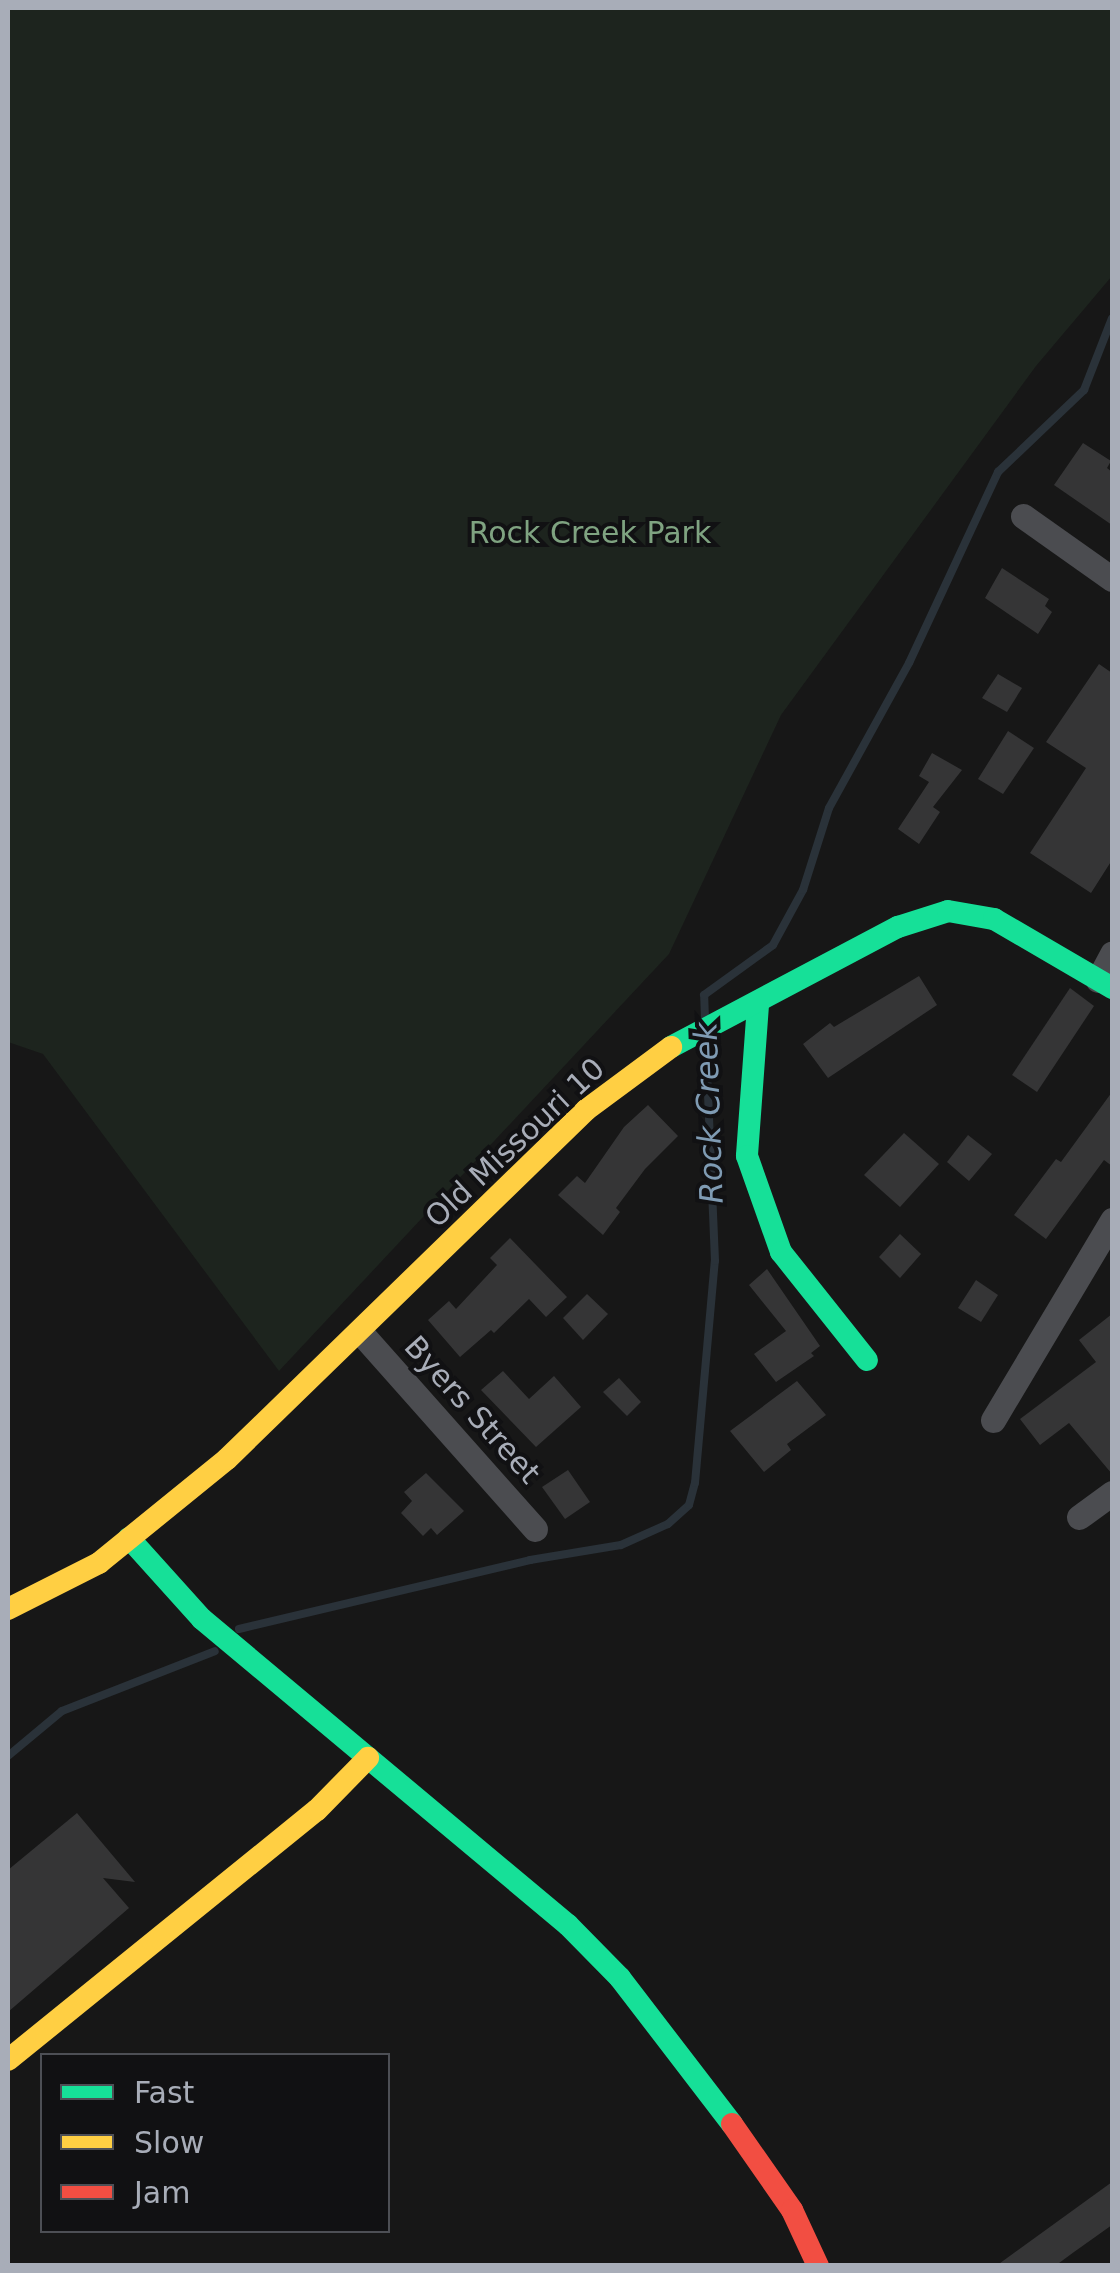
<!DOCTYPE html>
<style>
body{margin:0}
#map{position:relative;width:1120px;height:2273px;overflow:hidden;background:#171717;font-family:"DejaVu Sans",sans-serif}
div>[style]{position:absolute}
.green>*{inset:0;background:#1d241e}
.stream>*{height:8px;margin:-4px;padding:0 4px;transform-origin:4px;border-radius:4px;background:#2a3239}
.building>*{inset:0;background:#353536}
.street>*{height:25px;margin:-12.5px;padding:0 12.5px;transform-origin:12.5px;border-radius:12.5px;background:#4b4c50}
.fast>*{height:22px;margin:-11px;padding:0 11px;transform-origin:11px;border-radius:11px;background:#16e098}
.slow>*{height:22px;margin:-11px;padding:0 11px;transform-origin:11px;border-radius:11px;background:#ffcf43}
.jam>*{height:22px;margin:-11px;padding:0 11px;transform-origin:11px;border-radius:11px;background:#f24e42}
span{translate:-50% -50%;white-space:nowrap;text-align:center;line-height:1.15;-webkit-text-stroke:8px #111113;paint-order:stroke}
.park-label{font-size:30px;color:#7fa381}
.street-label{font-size:30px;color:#a8adb8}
.water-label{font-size:32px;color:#7f9bb3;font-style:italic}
.frame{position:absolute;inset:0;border:10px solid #a8adb8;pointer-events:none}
.legend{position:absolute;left:40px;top:2053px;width:350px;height:180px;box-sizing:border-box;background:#111113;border:2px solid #4d4f55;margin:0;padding:12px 18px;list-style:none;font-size:30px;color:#a8adb8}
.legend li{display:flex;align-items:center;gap:20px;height:50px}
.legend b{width:50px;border:2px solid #4d4f55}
</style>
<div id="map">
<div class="green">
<i style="clip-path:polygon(8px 8px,1112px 8px,1112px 276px,1036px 366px,781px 715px,669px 954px,279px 1371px,43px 1054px,8px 1042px)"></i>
</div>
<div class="stream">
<i style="left:705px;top:1019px;width:24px;rotate:-92deg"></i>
<i style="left:704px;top:995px;width:85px;rotate:-35.9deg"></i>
<i style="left:773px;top:945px;width:63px;rotate:-61.4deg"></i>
<i style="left:803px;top:890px;width:86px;rotate:-72.4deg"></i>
<i style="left:829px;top:808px;width:166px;rotate:-61.1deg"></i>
<i style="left:909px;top:663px;width:211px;rotate:-65deg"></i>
<i style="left:998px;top:472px;width:119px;rotate:-43.6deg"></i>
<i style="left:1084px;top:390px;width:77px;rotate:-68.7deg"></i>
<i style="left:239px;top:1629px;width:299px;rotate:-13.3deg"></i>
<i style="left:530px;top:1560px;width:92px;rotate:-9.4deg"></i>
<i style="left:621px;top:1545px;width:51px;rotate:-24.1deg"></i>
<i style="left:668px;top:1524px;width:28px;rotate:-42deg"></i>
<i style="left:689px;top:1505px;width:23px;rotate:-75deg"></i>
<i style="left:695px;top:1483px;width:223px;rotate:-84.9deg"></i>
<i style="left:715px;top:1261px;width:218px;rotate:-92.4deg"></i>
<i style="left:8px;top:1756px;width:70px;rotate:-39.8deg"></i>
<i style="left:62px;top:1711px;width:164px;rotate:-21.4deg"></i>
</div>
<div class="building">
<i style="clip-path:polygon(1083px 443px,1111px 461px,1107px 468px,1112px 472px,1112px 525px,1054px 485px)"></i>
<i style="clip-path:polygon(1002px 568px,1049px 599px,1045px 606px,1052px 612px,1038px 634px,985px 598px)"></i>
<i style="clip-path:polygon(1099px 664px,1112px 673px,1112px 860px,1091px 893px,1030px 853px,1086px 768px,1046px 742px)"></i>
<i style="clip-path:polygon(998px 674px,1022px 688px,1007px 712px,982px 698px)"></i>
<i style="clip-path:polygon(1008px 731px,1034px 748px,1003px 794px,978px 779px)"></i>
<i style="clip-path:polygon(932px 753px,962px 770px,933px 807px,940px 812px,919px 844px,898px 829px,929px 782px,919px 776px)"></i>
<i style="clip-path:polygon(919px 976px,937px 1005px,828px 1078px,803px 1044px,830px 1023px,834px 1027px)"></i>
<i style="clip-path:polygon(1070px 988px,1094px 1006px,1037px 1092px,1012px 1075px)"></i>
<i style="clip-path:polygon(1112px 1092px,1112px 1166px,1104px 1160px,1046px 1239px,1014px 1215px,1056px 1159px,1061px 1162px)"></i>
<i style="clip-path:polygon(648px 1105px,678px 1136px,645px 1169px,616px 1208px,620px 1212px,603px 1235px,558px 1195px,577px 1176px,585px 1183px,624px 1127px)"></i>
<i style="clip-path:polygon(904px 1133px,939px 1164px,900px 1207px,864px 1175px)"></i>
<i style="clip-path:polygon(968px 1135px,992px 1154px,969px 1181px,947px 1162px)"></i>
<i style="clip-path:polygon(900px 1234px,921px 1254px,900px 1278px,879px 1257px)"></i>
<i style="clip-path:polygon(510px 1238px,567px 1297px,546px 1317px,529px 1299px,494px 1333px,491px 1330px,460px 1357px,428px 1320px,449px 1301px,456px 1309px,497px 1265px,490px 1258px)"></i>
<i style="clip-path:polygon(767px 1269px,820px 1346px,811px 1353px,814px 1356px,776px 1382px,754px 1354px,786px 1331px,749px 1285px)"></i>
<i style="clip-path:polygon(976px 1280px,998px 1295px,981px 1322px,958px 1308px)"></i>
<i style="clip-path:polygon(587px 1294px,608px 1314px,583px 1340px,563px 1318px)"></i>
<i style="clip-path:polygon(1112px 1314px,1112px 1474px,1069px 1423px,1040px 1445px,1020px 1419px,1096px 1362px,1079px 1340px)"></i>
<i style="clip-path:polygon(503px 1371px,529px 1399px,554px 1376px,581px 1407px,536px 1447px,481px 1390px)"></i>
<i style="clip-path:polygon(619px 1378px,641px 1402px,627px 1416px,603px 1392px)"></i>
<i style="clip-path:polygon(797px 1381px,826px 1415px,787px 1444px,791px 1450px,764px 1472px,730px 1431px)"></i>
<i style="clip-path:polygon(568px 1470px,590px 1502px,565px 1519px,542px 1487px)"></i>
<i style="clip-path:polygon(426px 1473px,464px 1511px,437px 1535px,431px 1528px,423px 1536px,401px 1513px,412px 1501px,404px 1492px)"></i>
<i style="clip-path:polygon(77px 1813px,135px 1882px,103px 1878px,129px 1908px,8px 2012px,8px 1870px)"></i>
<i style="clip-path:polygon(1112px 2182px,1112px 2225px,1074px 2252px,1055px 2266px,996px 2266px)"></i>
</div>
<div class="street">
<i style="left:1023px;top:516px;width:109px;rotate:35.3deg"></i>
<i style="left:1098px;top:980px;width:30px;rotate:-62deg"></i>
<i style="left:361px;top:1333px;width:262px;rotate:48.4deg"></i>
<i style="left:993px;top:1420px;width:233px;rotate:-59.2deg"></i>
<i style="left:1079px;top:1517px;width:41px;rotate:-36deg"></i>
</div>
<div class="fast">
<i style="left:758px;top:1005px;width:151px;rotate:94.2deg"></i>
<i style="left:747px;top:1156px;width:102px;rotate:70.5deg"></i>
<i style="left:781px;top:1252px;width:138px;rotate:51.5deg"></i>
<i style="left:671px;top:1047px;width:257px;rotate:-27.9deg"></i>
<i style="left:898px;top:927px;width:52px;rotate:-17.7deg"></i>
<i style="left:948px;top:911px;width:47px;rotate:9.9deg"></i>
<i style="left:994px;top:919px;width:137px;rotate:30.3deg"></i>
<i style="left:129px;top:1538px;width:109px;rotate:48deg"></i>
<i style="left:202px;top:1619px;width:477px;rotate:39.9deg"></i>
<i style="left:568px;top:1925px;width:74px;rotate:45.5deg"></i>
<i style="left:620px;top:1978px;width:184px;rotate:52.5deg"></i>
</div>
<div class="slow">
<i style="left:8px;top:1609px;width:102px;rotate:-26.8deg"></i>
<i style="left:99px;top:1563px;width:165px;rotate:-39.1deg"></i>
<i style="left:227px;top:1459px;width:501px;rotate:-44.19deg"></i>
<i style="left:586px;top:1110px;width:106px;rotate:-36.5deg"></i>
<i style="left:8px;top:2060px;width:397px;rotate:-39deg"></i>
<i style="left:317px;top:1810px;width:73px;rotate:-45.6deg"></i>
</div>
<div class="jam">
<i style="left:732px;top:2124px;width:105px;rotate:55.1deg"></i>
<i style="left:792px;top:2210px;width:62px;rotate:65.1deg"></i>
</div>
<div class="park-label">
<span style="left:590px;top:533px">Rock Creek Park</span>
</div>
<div class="street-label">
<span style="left:515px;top:1143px;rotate:-43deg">Old Missouri 10</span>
<span style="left:472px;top:1410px;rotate:48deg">Byers Street</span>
</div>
<div class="water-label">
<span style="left:709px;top:1113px;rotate:-92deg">Rock Creek</span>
</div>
<div class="frame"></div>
<ul class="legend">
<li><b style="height:12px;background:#16e098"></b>Fast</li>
<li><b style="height:12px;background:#ffcf43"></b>Slow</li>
<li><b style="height:12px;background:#f24e42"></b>Jam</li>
</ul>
</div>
